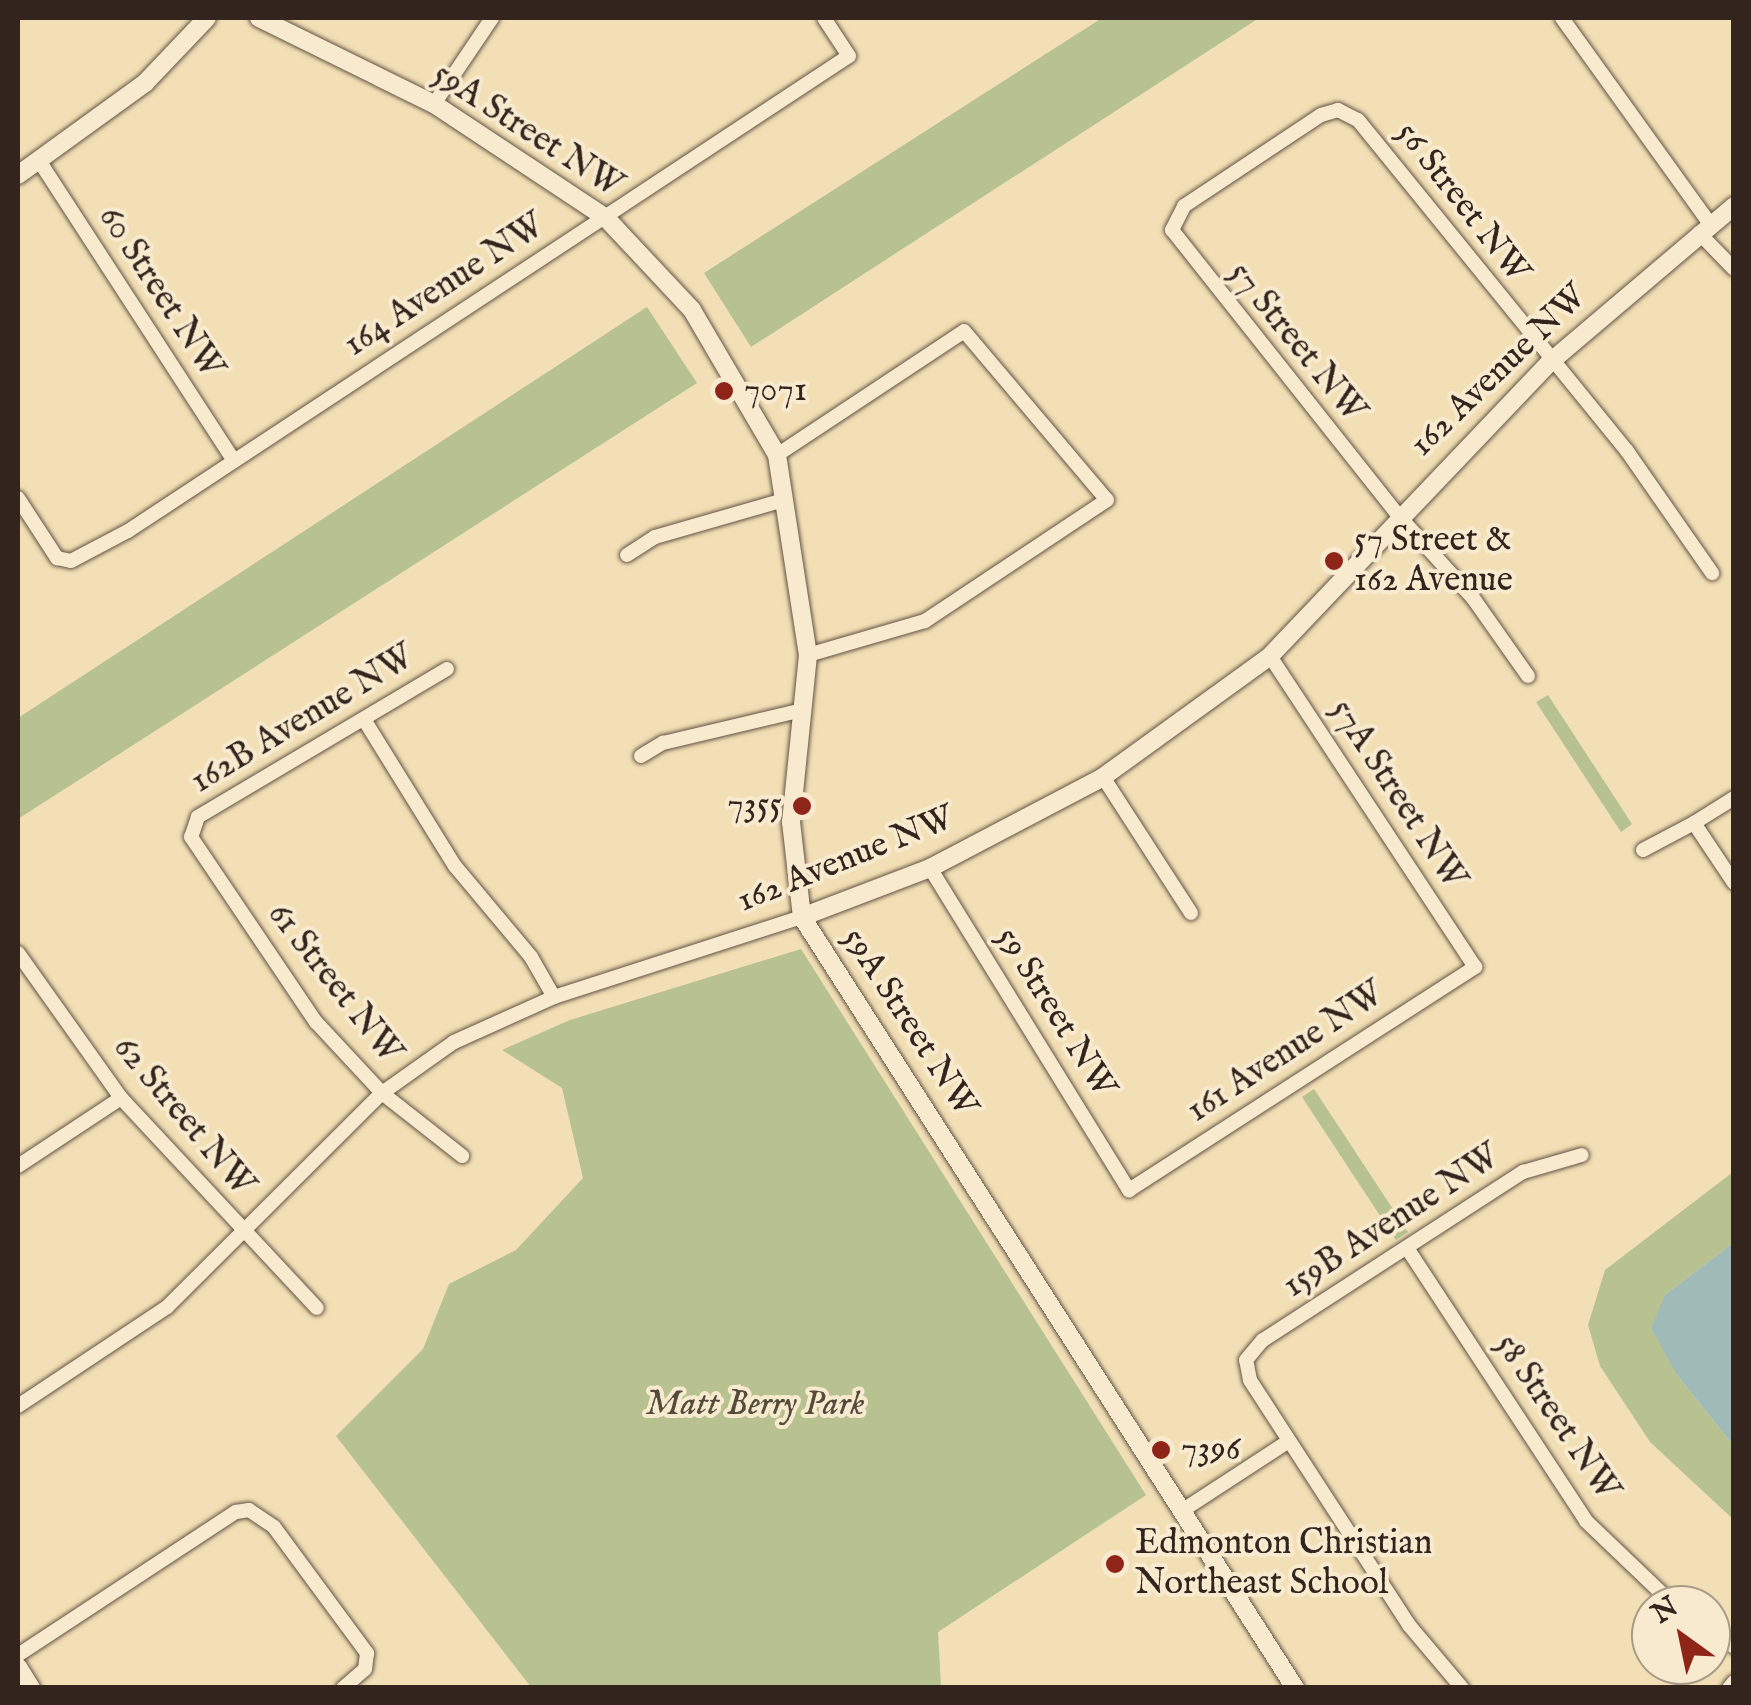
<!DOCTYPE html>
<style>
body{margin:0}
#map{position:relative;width:1751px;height:1705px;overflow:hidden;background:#f2dfb5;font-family:"IM FELL English",serif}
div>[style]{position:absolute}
.green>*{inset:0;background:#b7c290}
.water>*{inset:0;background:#a0bab8}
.roads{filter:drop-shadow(0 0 2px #635344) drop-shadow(0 0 2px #635344)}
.minor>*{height:14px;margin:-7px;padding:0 7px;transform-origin:7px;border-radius:7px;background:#f7eacf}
.tertiary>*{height:18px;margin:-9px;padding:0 9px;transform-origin:9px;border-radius:9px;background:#f7eacf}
.dots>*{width:28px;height:28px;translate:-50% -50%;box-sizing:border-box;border:5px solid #f7eacf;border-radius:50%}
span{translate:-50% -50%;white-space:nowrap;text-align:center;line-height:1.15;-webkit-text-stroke:8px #f7eacf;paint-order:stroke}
.street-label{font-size:35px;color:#33241e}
.poi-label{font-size:35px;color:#33241e}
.left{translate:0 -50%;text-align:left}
.right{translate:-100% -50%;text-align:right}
.park-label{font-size:35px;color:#544c3a;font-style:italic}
.frame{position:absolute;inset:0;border:20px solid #33241e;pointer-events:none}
.north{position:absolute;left:1631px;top:1585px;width:100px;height:100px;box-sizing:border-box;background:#f7eacf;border:2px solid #a99b88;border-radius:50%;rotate:327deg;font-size:28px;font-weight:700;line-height:40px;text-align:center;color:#33241e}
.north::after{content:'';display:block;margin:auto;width:35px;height:45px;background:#8f2418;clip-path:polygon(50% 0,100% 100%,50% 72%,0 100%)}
</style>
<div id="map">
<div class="green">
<i style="clip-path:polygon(1102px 18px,1259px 18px,751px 347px,704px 273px)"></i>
<i style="clip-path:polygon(647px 307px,697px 383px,18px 819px,18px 718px)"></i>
<i style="clip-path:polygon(1548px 695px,1632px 824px,1621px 832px,1536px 702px)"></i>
<i style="clip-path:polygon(801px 949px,1146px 1495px,938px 1632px,941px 1687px,531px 1687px,336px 1436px,423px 1349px,449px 1284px,516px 1250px,583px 1178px,562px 1088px,502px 1050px,570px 1020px)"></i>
<i style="clip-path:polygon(1314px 1089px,1408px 1232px,1396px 1240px,1302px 1097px)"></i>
<i style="clip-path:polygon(1733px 1172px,1733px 1243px,1665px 1295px,1677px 1375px,1733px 1445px,1733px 1519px,1650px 1442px,1600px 1366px,1588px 1325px,1605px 1270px)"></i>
</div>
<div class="water">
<i style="clip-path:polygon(1733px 1243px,1733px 1445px,1677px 1375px,1651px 1328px,1665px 1295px)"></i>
</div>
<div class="roads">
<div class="minor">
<i style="left:1562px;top:18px;width:254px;rotate:54.3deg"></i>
<i style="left:434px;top:104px;width:104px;rotate:-56deg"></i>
<i style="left:38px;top:159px;width:358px;rotate:57deg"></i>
<i style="left:1699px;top:233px;width:50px;rotate:45.8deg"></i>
<i style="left:777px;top:455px;width:224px;rotate:-33.5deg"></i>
<i style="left:964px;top:331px;width:221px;rotate:49.8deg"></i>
<i style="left:1107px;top:500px;width:219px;rotate:146.4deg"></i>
<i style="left:925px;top:621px;width:122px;rotate:163.8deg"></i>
<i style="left:18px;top:498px;width:72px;rotate:57deg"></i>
<i style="left:57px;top:558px;width:14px;rotate:12deg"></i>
<i style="left:71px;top:561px;width:64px;rotate:-27.8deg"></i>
<i style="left:128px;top:531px;width:863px;rotate:-33.38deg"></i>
<i style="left:849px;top:56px;width:45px;rotate:-123.3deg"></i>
<i style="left:627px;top:555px;width:33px;rotate:-33deg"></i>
<i style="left:655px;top:537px;width:134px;rotate:-16deg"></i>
<i style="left:447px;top:669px;width:290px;rotate:149.3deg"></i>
<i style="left:198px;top:817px;width:21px;rotate:109deg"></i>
<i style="left:191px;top:837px;width:223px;rotate:56deg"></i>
<i style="left:316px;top:1022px;width:97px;rotate:47.1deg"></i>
<i style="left:382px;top:1093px;width:102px;rotate:38.2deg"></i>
<i style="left:1528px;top:676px;width:95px;rotate:-125.2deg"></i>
<i style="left:1473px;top:598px;width:112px;rotate:-132.1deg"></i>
<i style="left:1398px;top:515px;width:364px;rotate:-128.4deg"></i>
<i style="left:1172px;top:230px;width:27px;rotate:-63deg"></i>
<i style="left:1184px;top:206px;width:164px;rotate:-33.6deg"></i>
<i style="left:1321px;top:115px;width:18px;rotate:-16deg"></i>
<i style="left:1338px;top:110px;width:22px;rotate:27deg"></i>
<i style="left:1358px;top:120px;width:427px;rotate:50.9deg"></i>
<i style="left:1627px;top:451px;width:149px;rotate:55.1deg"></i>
<i style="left:365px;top:721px;width:171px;rotate:58.2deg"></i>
<i style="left:455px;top:866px;width:119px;rotate:50.1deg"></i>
<i style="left:531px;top:957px;width:46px;rotate:60.1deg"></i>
<i style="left:641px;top:756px;width:26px;rotate:-31deg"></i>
<i style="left:663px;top:743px;width:139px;rotate:-13.3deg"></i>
<i style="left:1103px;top:777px;width:162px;rotate:57.1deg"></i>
<i style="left:1734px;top:798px;width:47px;rotate:148deg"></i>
<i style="left:1694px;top:823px;width:72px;rotate:56.3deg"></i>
<i style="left:1643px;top:850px;width:58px;rotate:-27.9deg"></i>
<i style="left:930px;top:868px;width:379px;rotate:58.3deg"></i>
<i style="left:1129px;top:1190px;width:412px;rotate:-32.8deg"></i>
<i style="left:1475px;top:967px;width:372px;rotate:-123.4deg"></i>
<i style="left:18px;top:953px;width:178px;rotate:54.6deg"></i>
<i style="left:121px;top:1098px;width:287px;rotate:47deg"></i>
<i style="left:18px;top:1166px;width:123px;rotate:-33.4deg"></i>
<i style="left:1407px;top:1248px;width:326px;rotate:56.7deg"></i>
<i style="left:1586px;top:1521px;width:122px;rotate:43.7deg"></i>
<i style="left:18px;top:1406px;width:179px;rotate:-33.6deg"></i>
<i style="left:167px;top:1307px;width:303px;rotate:-44.9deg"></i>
<i style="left:382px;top:1093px;width:88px;rotate:-35.3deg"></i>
<i style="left:454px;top:1042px;width:110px;rotate:-24.2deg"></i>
<i style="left:554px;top:997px;width:261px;rotate:-17.9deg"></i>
<i style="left:1183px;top:1510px;width:126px;rotate:-33.1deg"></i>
<i style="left:1711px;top:1629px;width:29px;rotate:38deg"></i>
<i style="left:18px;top:1655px;width:261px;rotate:-33.3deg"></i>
<i style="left:236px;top:1512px;width:13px;rotate:-9deg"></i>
<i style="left:249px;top:1510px;width:30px;rotate:34deg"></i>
<i style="left:274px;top:1527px;width:157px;rotate:53.6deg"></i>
<i style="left:367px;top:1653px;width:16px;rotate:97deg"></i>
<i style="left:365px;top:1669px;width:29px;rotate:139deg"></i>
<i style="left:1462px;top:1688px;width:82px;rotate:-130.1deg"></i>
<i style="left:1409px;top:1625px;width:292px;rotate:-123deg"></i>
<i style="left:1250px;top:1380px;width:20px;rotate:-101deg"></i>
<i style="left:1246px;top:1360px;width:26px;rotate:-50deg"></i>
<i style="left:1263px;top:1340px;width:310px;rotate:-32.9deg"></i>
<i style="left:1523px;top:1172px;width:61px;rotate:-16.1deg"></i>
<i style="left:1729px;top:1688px;width:8px;rotate:-50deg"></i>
</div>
<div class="tertiary">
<i style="left:259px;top:18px;width:195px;rotate:26.2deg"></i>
<i style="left:434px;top:104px;width:206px;rotate:33.5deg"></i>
<i style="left:606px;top:218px;width:126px;rotate:46.9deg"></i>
<i style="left:692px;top:310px;width:168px;rotate:59.6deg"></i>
<i style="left:777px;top:455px;width:202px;rotate:81.2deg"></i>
<i style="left:808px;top:655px;width:168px;rotate:95.8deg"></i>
<i style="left:791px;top:822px;width:96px;rotate:83.4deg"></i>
<i style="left:802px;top:917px;width:915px;rotate:57.4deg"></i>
<i style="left:18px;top:175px;width:157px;rotate:-35.9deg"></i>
<i style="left:145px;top:83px;width:90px;rotate:-46.4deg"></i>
<i style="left:802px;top:917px;width:137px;rotate:-20.9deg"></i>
<i style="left:930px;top:868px;width:195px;rotate:-27.7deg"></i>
<i style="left:1103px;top:777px;width:206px;rotate:-35.9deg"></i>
<i style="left:1270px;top:656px;width:405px;rotate:-46.4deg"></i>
<i style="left:1549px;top:363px;width:243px;rotate:-40.3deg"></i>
<i style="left:18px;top:1667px;width:25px;rotate:58deg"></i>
</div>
</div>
<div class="dots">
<i style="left:724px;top:391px;background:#8f2418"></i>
<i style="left:1334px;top:561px;background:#8f2418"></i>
<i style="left:802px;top:806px;background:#8f2418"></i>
<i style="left:1161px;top:1450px;background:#8f2418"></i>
<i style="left:1115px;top:1564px;background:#8f2418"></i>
</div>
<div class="street-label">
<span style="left:527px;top:131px;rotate:33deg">59A Street NW</span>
<span style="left:1462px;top:203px;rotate:52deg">56 Street NW</span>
<span style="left:445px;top:286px;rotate:-33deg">164 Avenue NW</span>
<span style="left:160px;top:293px;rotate:57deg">60 Street NW</span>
<span style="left:1296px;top:343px;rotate:51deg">57 Street NW</span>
<span style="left:1499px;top:371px;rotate:-44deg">162 Avenue NW</span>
<span style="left:303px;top:720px;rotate:-31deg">162B Avenue NW</span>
<span style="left:1397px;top:795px;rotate:57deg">57A Street NW</span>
<span style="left:846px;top:860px;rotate:-22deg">162 Avenue NW</span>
<span style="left:334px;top:984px;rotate:52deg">61 Street NW</span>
<span style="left:1055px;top:1013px;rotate:58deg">59 Street NW</span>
<span style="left:909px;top:1023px;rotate:57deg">59A Street NW</span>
<span style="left:1286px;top:1053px;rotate:-33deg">161 Avenue NW</span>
<span style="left:183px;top:1117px;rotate:50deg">62 Street NW</span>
<span style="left:1392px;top:1222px;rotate:-33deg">159B Avenue NW</span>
<span style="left:1556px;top:1418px;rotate:56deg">58 Street NW</span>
</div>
<div class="poi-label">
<span class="left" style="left:744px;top:391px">7071</span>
<span class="left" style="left:1354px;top:561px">57 Street &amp;<br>162 Avenue</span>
<span class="right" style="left:782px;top:806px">7355</span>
<span class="left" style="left:1181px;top:1450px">7396</span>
<span class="left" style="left:1135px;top:1564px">Edmonton Christian<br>Northeast School</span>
</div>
<div class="park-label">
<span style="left:755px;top:1405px">Matt Berry Park</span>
</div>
<div class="frame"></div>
<div class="north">N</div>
</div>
